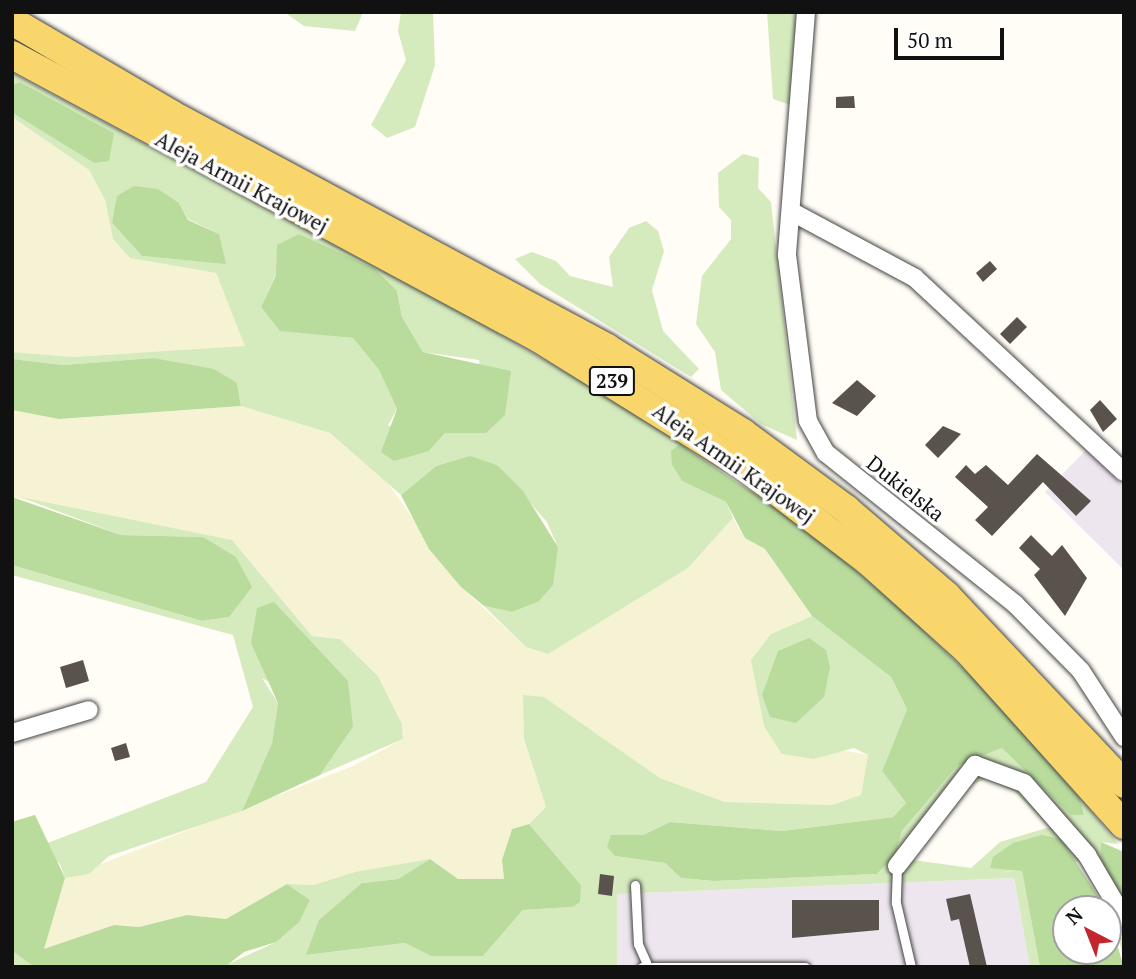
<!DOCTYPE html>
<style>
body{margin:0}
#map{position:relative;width:1136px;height:979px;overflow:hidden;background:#fffdf5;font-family:"PT Serif",serif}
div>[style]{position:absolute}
.industrial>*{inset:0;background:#eee6ef}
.farmland>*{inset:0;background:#f6f3d4}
.green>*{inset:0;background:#d5ebbd}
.forest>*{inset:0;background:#b9dc9c}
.building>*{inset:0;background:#5a524d}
.roads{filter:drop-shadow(0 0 2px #444) drop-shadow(0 0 2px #444)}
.lane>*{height:9px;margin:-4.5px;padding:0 4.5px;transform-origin:4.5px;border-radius:4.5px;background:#fff}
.street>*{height:18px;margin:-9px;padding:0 9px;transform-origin:9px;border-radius:9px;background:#fff}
.primary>*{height:28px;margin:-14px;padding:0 14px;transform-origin:14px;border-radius:14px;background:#f9d66b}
span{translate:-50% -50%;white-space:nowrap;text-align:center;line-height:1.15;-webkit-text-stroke:7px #fff;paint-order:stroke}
.shield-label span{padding:2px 5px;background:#fff;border:2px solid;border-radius:5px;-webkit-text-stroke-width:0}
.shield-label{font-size:19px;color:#111;font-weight:700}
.street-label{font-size:21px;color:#111}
.frame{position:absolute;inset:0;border:14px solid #111;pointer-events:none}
.north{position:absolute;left:1052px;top:895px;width:70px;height:70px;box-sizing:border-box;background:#fff;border:2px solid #a0a0a0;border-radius:50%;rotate:318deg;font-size:19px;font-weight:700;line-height:28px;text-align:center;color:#111}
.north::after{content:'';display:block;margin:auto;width:24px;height:32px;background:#c4262e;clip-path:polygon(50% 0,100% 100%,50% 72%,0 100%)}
.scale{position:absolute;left:894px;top:28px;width:110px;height:32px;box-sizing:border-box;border:4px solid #111;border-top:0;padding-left:9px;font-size:21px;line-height:24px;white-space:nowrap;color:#111;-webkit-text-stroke:5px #fff;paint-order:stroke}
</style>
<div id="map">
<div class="industrial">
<i style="clip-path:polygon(1086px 450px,1124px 487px,1124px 570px,1045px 492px)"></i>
<i style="clip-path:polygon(1014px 878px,1030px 967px,617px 967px,616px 894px)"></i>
</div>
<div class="farmland">
<i style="clip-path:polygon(12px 117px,89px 170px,105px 200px,113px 239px,130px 258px,216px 273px,246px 347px,73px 357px,12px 352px)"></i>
<i style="clip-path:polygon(241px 406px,330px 433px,387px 482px,461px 587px,526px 647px,688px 568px,733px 518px,745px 538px,765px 549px,812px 616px,771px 634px,814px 759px,836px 749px,868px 755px,861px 795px,833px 805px,725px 802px,660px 778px,544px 697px,524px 739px,546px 807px,529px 824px,512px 829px,502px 860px,504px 879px,458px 879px,430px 859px,314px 885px,287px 884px,226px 919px,187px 915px,139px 927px,114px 925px,43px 950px,65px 878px,353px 766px,403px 739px,402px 724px,378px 676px,340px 639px,312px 636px,232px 540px,12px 497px,12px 410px,59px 419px)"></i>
</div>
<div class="green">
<i style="clip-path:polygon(284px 12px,363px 12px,355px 31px,304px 26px)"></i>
<i style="clip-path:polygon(401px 12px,433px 12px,435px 65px,415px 127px,387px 138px,371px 125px,406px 60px,398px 31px)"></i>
<i style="clip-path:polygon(767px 12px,794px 12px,798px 41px,790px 105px,773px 99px)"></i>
<i style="clip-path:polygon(evenodd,12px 73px,482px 324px,679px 438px,689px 447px,672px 465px,682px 481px,726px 502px,733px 518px,688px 568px,548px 654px,526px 647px,484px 606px,512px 612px,558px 547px,547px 522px,497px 465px,470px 457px,436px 466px,401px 495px,330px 433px,241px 406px,237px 383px,153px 358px,63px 365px,12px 359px,12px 352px,73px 357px,245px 346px,216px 273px,130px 258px,113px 239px,105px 200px,89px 170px,12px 117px,12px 110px,94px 163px,114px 133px,20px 82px,12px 85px,12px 73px,179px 203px,188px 219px,219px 234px,195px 261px,142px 256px,112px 223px,179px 203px,12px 73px,276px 274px,397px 291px,402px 317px,423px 352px,479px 360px,486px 433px,445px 433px,429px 451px,388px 425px,397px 409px,379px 370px,353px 338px,280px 330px,261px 307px,276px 274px)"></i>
<i style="clip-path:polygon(743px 154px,759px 158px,758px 188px,771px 202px,797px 440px,761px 424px,721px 390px,715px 352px,696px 324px,702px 276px,731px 239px,731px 220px,719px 207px,718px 173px)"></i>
<i style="clip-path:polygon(646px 221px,658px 231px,664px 251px,652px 290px,663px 331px,699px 369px,691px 377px,540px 284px,515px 259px,532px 252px,556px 261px,570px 276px,613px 287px,609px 257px,629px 228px)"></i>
<i style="clip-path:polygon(20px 497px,232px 540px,312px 636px,340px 639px,378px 676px,402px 724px,403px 739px,320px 775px,353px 727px,262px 678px,278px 703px,272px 743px,242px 811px,109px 856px,89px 874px,65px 878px,60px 864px,12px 822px,35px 815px,45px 844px,206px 782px,253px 707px,233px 635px,12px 575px,12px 565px,202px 621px,229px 617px,203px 537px,121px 535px)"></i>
<i style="clip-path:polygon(evenodd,812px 616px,891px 677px,907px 709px,882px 771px,906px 803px,893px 817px,782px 831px,670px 822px,643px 835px,611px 836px,615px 856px,665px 863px,681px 878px,714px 881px,877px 874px,895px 856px,902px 831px,957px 766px,1002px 748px,1084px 814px,1080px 798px,1118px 844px,1101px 842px,1100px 858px,1124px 900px,1124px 956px,1108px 909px,1080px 861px,1001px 872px,1022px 870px,1040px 967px,1030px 967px,1014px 878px,617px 894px,617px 967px,222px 967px,276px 942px,310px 900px,287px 884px,314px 885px,355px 872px,430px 859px,398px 879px,362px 883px,307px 955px,405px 943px,431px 956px,483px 956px,523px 910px,572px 907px,581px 885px,529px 824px,546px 807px,524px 739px,523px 695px,544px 697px,660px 778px,725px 802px,832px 805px,861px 795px,868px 755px,854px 748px,814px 759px,782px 754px,764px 726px,751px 660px,771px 634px,812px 616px,986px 779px,1014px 791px,1050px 827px,1000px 842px,971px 868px,913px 860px,971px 785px,986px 779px)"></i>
<i style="clip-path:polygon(12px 951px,31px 959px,35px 967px,12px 967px)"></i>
</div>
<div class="forest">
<i style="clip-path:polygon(20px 82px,114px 133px,109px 161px,94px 163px,13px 113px,12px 85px)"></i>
<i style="clip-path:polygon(134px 186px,158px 189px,179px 203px,188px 220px,219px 234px,226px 264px,142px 256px,112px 223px,117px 196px)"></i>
<i style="clip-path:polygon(299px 234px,375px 269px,397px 291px,402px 317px,423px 352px,511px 371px,505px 415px,486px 433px,445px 433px,429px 451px,394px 461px,381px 452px,397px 409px,379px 370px,353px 338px,280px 331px,261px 307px,276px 275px,277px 245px)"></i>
<i style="clip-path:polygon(153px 358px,214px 369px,237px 383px,241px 406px,59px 419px,12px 410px,12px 359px,63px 365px)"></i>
<i style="clip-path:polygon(680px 444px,807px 529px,902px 610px,994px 698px,1080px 798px,1084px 815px,1071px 815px,1002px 748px,957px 766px,902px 831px,895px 856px,877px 874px,714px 881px,681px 878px,665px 863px,615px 856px,607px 847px,611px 835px,643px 835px,670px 822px,782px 831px,893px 817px,906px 803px,882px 771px,907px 709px,891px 677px,812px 616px,765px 549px,745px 538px,726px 502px,682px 481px,672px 465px,671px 451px)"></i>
<i style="clip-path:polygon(470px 456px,497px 465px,523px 491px,558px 547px,553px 585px,539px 601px,512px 612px,484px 606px,461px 587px,429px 549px,401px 495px,436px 466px)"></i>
<i style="clip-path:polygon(12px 497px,121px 535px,203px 537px,236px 557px,252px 587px,229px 617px,202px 621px,12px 565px)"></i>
<i style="clip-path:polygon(274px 602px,348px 681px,353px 727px,320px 775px,242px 811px,272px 743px,278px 703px,251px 643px,257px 608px)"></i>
<i style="clip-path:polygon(809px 638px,826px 650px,830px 667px,824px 697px,796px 723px,770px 717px,762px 695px,778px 651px)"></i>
<i style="clip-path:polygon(35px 815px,65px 878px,44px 949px,114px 925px,139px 927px,187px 915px,226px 919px,287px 884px,310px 900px,299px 922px,276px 942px,244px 952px,226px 966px,35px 967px,12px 951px,12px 822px)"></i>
<i style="clip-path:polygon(529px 824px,581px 885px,580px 902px,572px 907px,523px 910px,483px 956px,431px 956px,405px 943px,306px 955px,319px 920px,362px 883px,398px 879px,430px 859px,458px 879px,504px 879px,502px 860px,512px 829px)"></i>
<i style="clip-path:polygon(1042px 835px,1061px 839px,1106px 909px,1066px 909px,1066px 951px,1108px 951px,1108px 915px,1124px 967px,1040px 967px,1022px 871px,990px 868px,993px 857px,1013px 843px)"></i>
<i style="clip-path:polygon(1101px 842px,1124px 852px,1124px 900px,1100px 858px)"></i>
</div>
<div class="building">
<i style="clip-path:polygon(854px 96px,855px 108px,836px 108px,836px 97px)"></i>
<i style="clip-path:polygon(990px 261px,997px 269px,983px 282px,976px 273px)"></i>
<i style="clip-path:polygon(1017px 317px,1027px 327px,1010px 344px,1000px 334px)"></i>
<i style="clip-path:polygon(857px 380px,876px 396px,857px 416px,832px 403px)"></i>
<i style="clip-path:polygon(1100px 400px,1117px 419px,1103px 432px,1090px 410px)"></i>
<i style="clip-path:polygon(943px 426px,961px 434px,938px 458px,925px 445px)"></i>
<i style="clip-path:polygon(1037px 454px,1091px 501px,1076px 516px,1043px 482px,992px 536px,975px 520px,988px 507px,955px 477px,966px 465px,975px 474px,986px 465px,1008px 485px)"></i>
<i style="clip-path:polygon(1031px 535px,1052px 556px,1062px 545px,1087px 578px,1065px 616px,1034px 575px,1040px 569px,1019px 548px)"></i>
<i style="clip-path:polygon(83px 660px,89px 681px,66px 688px,60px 667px)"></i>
<i style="clip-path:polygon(126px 743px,130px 757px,115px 761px,111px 748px)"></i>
<i style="clip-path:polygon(600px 874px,614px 876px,612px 896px,598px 894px)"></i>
<i style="clip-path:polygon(970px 894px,987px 967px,970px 967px,959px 919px,951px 921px,946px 899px)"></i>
<i style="clip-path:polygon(792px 900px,879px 900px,879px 930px,792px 938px)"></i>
</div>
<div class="roads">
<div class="lane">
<i style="left:897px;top:866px;width:37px;rotate:92deg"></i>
<i style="left:896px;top:903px;width:66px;rotate:76.8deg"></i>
<i style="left:635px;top:885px;width:59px;rotate:87.1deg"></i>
<i style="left:638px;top:944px;width:20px;rotate:66deg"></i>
<i style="left:642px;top:967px;width:163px"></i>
</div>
<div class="street">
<i style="left:806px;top:12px;width:244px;rotate:94.5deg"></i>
<i style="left:787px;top:255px;width:167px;rotate:82.8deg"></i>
<i style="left:808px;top:421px;width:37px;rotate:61deg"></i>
<i style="left:826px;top:453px;width:242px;rotate:38.6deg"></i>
<i style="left:1015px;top:604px;width:94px;rotate:45.4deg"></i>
<i style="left:1081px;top:671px;width:79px;rotate:56.9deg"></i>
<i style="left:794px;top:213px;width:137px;rotate:28.2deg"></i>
<i style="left:915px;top:278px;width:285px;rotate:42.9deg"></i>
<i style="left:12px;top:733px;width:80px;rotate:-16.6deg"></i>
<i style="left:897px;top:866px;width:128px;rotate:-52.3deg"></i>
<i style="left:975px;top:765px;width:52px;rotate:20.2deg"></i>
<i style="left:1024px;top:783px;width:96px;rotate:48.8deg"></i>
<i style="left:1087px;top:855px;width:73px;rotate:59.6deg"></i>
</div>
<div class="primary">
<i style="left:12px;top:21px;width:184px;rotate:30.3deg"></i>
<i style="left:171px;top:114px;width:495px;rotate:28.2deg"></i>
<i style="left:607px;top:348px;width:160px;rotate:32deg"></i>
<i style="left:743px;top:433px;width:128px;rotate:36.4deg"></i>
<i style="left:846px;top:509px;width:133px;rotate:40.7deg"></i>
<i style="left:947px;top:596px;width:258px;rotate:46.7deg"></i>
<i style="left:12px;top:55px;width:600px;rotate:28.27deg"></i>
<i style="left:540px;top:339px;width:237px;rotate:31.9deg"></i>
<i style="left:741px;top:464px;width:160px;rotate:37.4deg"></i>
<i style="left:868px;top:561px;width:133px;rotate:42deg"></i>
<i style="left:967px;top:650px;width:235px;rotate:48.1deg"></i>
</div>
</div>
<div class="shield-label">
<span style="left:612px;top:381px">239</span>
</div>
<div class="street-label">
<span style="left:242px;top:182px;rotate:28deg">Aleja Armii Krajowej</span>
<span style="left:734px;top:463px;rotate:35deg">Aleja Armii Krajowej</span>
<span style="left:906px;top:488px;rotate:38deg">Dukielska</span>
</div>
<div class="frame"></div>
<div class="north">N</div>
<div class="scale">50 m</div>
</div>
